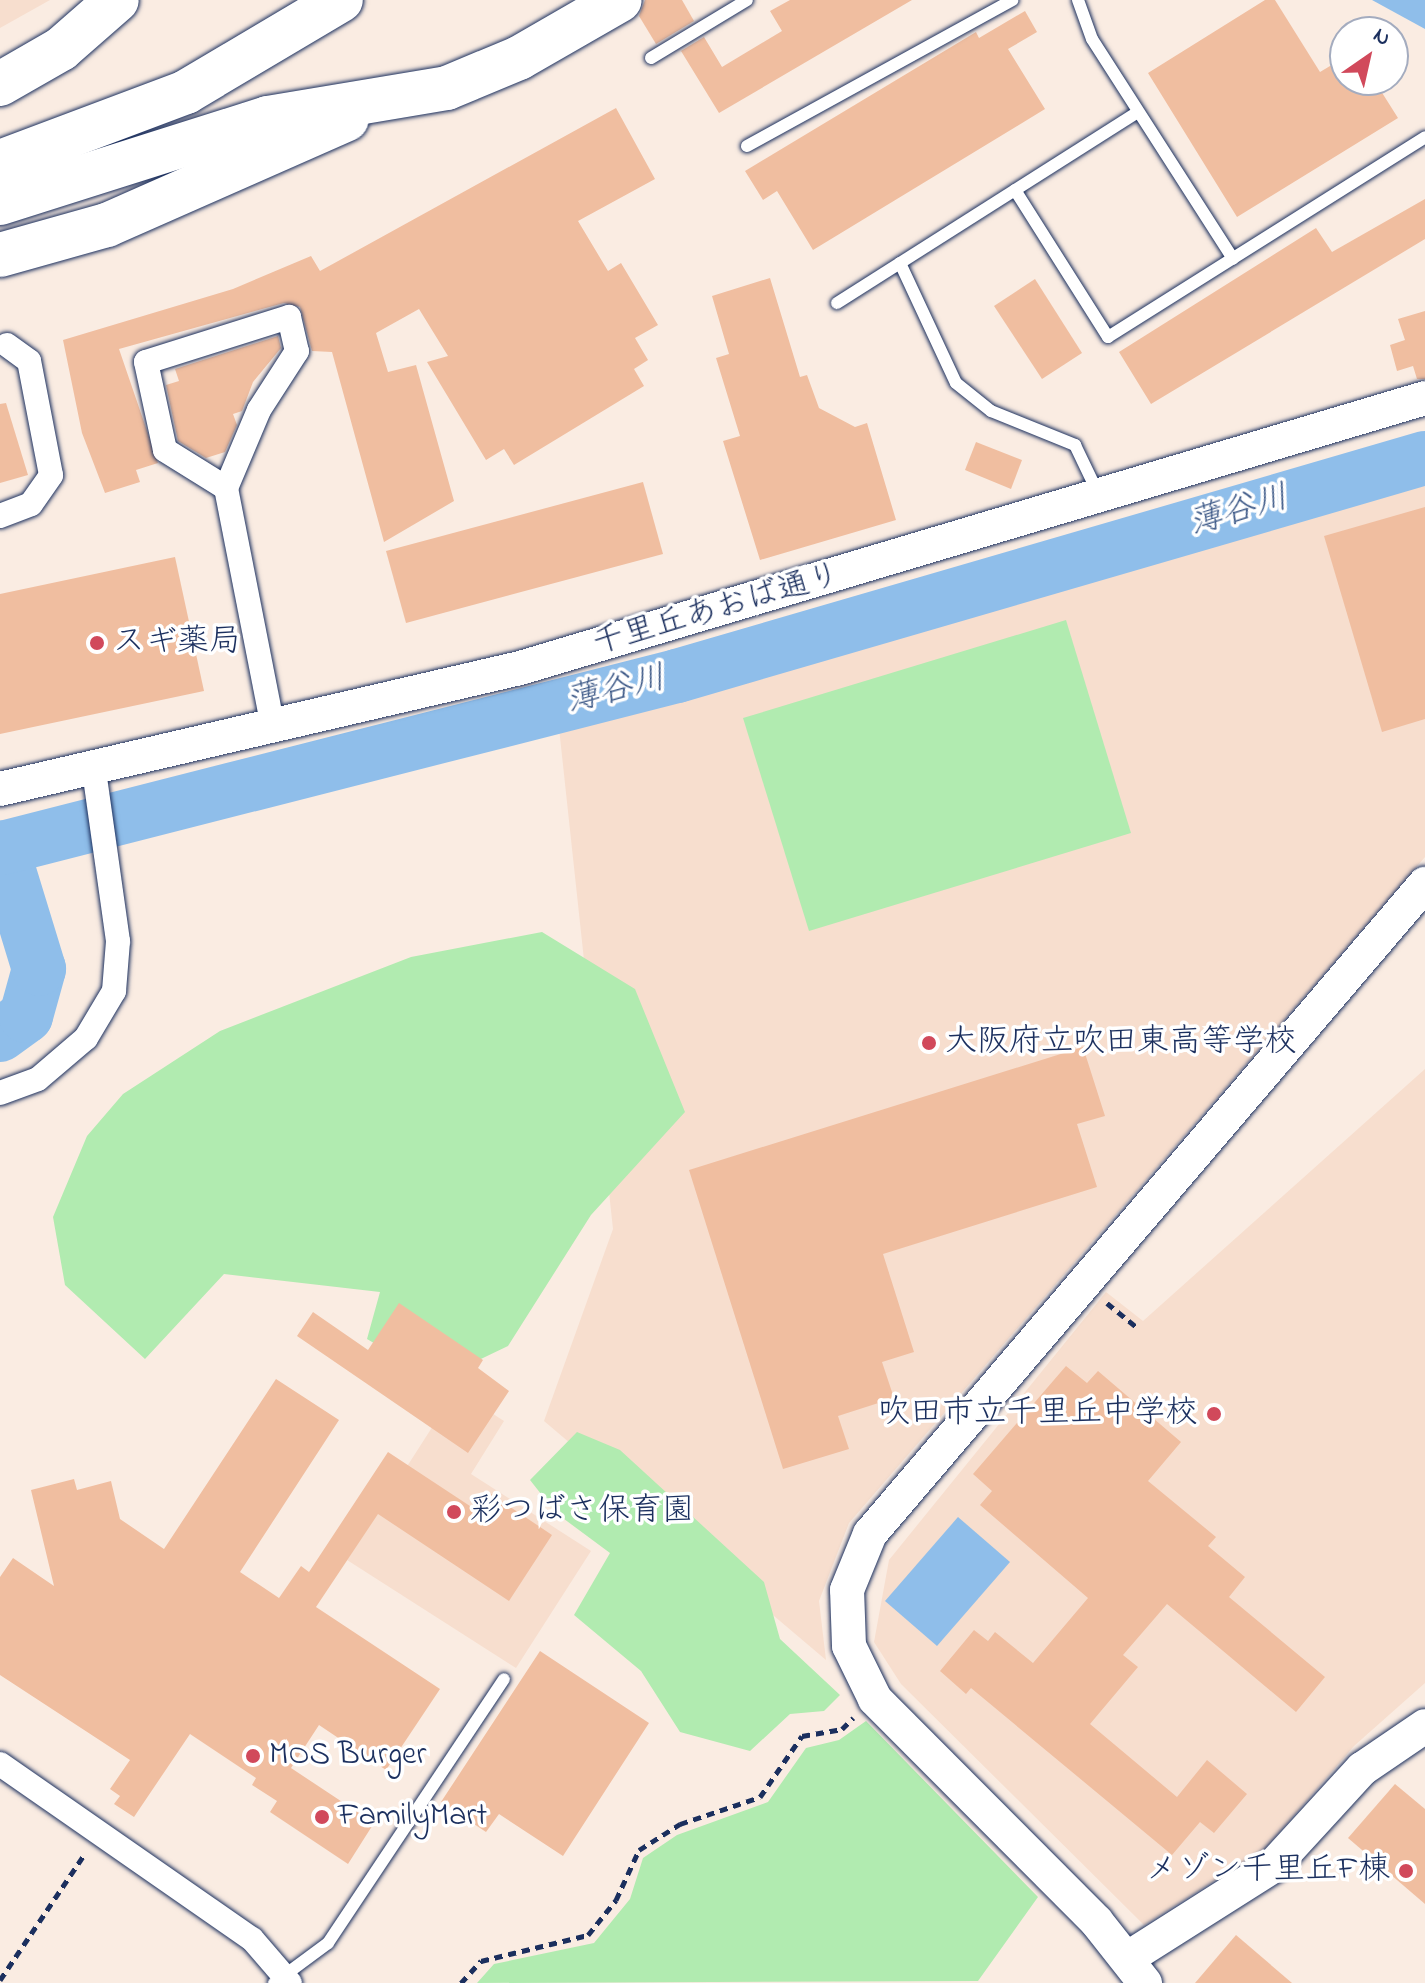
<!DOCTYPE html>
<meta charset="utf-8">
<style>
body{margin:0}
#map{position:relative;width:1425px;height:1983px;overflow:hidden;background:#faece2;font-family:"Indie Flower","Klee One",sans-serif}
div>[style]{position:absolute}
.built>*{inset:0;background:#f7dece}
.green>*{inset:0;background:#b1ebb0}
.water>*{inset:0;background:#8fbeea}
.river>*{height:54px;margin:-27px;padding:0 27px;transform-origin:27px;border-radius:27px;background:#8fbeea}
.building>*{inset:0;background:#f0bea0}
.path>*{height:5px;margin-top:-2.5px;transform-origin:0;background:repeating-linear-gradient(90deg,#1b2f5e 0 8px,transparent 0 14px)}
.roads{filter:drop-shadow(0 0 2px #1b2f5e) drop-shadow(0 0 2px #1b2f5e)}
.lane>*{height:12px;margin:-6px;padding:0 6px;transform-origin:6px;border-radius:6px;background:#fff}
.street>*{height:24px;margin:-12px;padding:0 12px;transform-origin:12px;border-radius:12px;background:#fff}
.secondary>*{height:34px;margin:-17px;padding:0 17px;transform-origin:17px;border-radius:17px;background:#fff}
.highway>*{height:44px;margin:-22px;padding:0 22px;transform-origin:22px;border-radius:22px;background:#fff}
.dots>*{width:22px;height:22px;translate:-50% -50%;box-sizing:border-box;border:4px solid #fff;border-radius:50%}
span{translate:-50% -50%;white-space:nowrap;text-align:center;line-height:1.15;-webkit-text-stroke:7px #fff;paint-order:stroke}
.street-label{font-size:32px;color:#1b2f5e}
.poi-label{font-size:32px;color:#1b2f5e}
.left{translate:0 -50%;text-align:left}
.right{translate:-100% -50%;text-align:right}
.water-label{font-size:34px;color:#3e5a88;font-style:italic}
.north{position:absolute;left:1329px;top:16px;width:80px;height:80px;box-sizing:border-box;background:#fff;border:2px solid #a4acbf;border-radius:50%;rotate:34deg;font-size:22px;font-weight:700;line-height:32px;text-align:center;color:#1b2f5e}
.north::after{content:'';display:block;margin:auto;width:28px;height:36px;background:#d1495b;clip-path:polygon(50% 0,100% 100%,50% 72%,0 100%)}
</style>
<div id="map">
<div class="built">
<i style="clip-path:polygon(0 0,50px 0,0 28px)"></i>
<i style="clip-path:polygon(1425px 470px,1425px 857px,849px 1523px,819px 1601px,826px 1660px,544px 1421px,613px 1229px,559px 728px)"></i>
<i style="clip-path:polygon(1425px 1069px,1425px 1683px,1354px 1746px,1265px 1849px,1144px 1925px,901px 1684px,874px 1642px,889px 1560px,1106px 1292px,1143px 1321px)"></i>
<i style="clip-path:polygon(456px 1390px,504px 1421px,471px 1474px,591px 1551px,516px 1668px,347px 1560px)"></i>
</div>
<div class="green">
<i style="clip-path:polygon(1066px 620px,1131px 833px,809px 931px,743px 718px)"></i>
<i style="clip-path:polygon(542px 932px,635px 989px,685px 1112px,591px 1215px,508px 1346px,437px 1380px,367px 1339px,380px 1292px,224px 1274px,145px 1359px,65px 1285px,53px 1217px,87px 1136px,123px 1094px,220px 1031px,411px 957px)"></i>
<i style="clip-path:polygon(577px 1432px,620px 1450px,764px 1582px,780px 1639px,840px 1695px,824px 1711px,790px 1714px,750px 1751px,680px 1732px,641px 1671px,574px 1615px,610px 1553px,556px 1513px,530px 1480px)"></i>
<i style="clip-path:polygon(866px 1721px,1038px 1897px,978px 1981px,477px 1983px,494px 1964px,594px 1943px,630px 1899px,643px 1858px,677px 1835px,768px 1802px,806px 1748px,839px 1740px)"></i>
</div>
<div class="water">
<i style="clip-path:polygon(1372px 0,1425px 0,1425px 29px)"></i>
<i style="clip-path:polygon(958px 1517px,1010px 1562px,937px 1646px,885px 1601px)"></i>
</div>
<div class="river">
<i style="left:0;top:1035px;width:32px;rotate:-36deg"></i>
<i style="left:26px;top:1016px;width:49px;rotate:-74.5deg"></i>
<i style="left:39px;top:969px;width:127px;rotate:-107deg"></i>
<i style="left:2px;top:848px;width:697px;rotate:-14.3deg"></i>
<i style="left:677px;top:676px;width:779px;rotate:-16.25deg"></i>
</div>
<div class="building">
<i style="clip-path:polygon(645px 0,682px 0,694px 21px,656px 44px,639px 16px)"></i>
<i style="clip-path:polygon(790px 0,912px 0,719px 113px,681px 51px,666px 60px,704px 37px,722px 67px,782px 31px,770px 11px)"></i>
<i style="clip-path:polygon(1265px 0,1275px 0,1320px 72px,1345px 57px,1345px 80px,1374px 80px,1398px 118px,1237px 217px,1148px 73px)"></i>
<i style="clip-path:polygon(1025px 11px,1037px 32px,1008px 49px,1045px 109px,813px 250px,777px 191px,763px 200px,745px 171px,976px 32px,979px 38px)"></i>
<i style="clip-path:polygon(616px 108px,655px 179px,578px 221px,608px 271px,621px 263px,658px 325px,635px 338px,648px 360px,634px 369px,644px 386px,514px 465px,504px 449px,486px 460px,427px 362px,448px 356px,419px 309px,376px 333px,388px 372px,416px 365px,454px 501px,384px 542px,332px 352px,312px 351px,300px 307px,284px 303px,119px 349px,158px 463px,136px 470px,140px 482px,105px 493px,82px 433px,63px 340px,233px 289px,311px 256px,320px 271px)"></i>
<i style="clip-path:polygon(1425px 199px,1425px 239px,1151px 404px,1119px 352px,1316px 228px,1332px 252px)"></i>
<i style="clip-path:polygon(770px 278px,800px 377px,807px 375px,819px 408px,855px 427px,867px 423px,896px 520px,760px 560px,723px 441px,740px 436px,716px 358px,729px 354px,712px 296px)"></i>
<i style="clip-path:polygon(1035px 279px,1082px 353px,1042px 379px,994px 306px)"></i>
<i style="clip-path:polygon(1425px 311px,1425px 379px,1417px 379px,1413px 366px,1397px 371px,1390px 345px,1405px 340px,1398px 319px)"></i>
<i style="clip-path:polygon(278px 336px,281px 348px,253px 382px,242px 411px,233px 414px,237px 425px,225px 452px,206px 458px,178px 441px,166px 385px,179px 381px,175px 369px)"></i>
<i style="clip-path:polygon(6px 403px,28px 475px,0 483px,0 404px)"></i>
<i style="clip-path:polygon(976px 442px,1022px 460px,1011px 489px,965px 470px)"></i>
<i style="clip-path:polygon(643px 482px,663px 554px,406px 623px,386px 551px)"></i>
<i style="clip-path:polygon(1425px 507px,1425px 719px,1382px 732px,1324px 536px)"></i>
<i style="clip-path:polygon(175px 557px,204px 691px,0 734px,0 594px)"></i>
<i style="clip-path:polygon(1083px 1047px,1105px 1116px,1077px 1124px,1097px 1187px,883px 1254px,914px 1352px,882px 1362px,894px 1398px,838px 1416px,849px 1449px,783px 1469px,689px 1170px)"></i>
<i style="clip-path:polygon(399px 1303px,483px 1360px,478px 1368px,509px 1391px,468px 1453px,297px 1336px,313px 1312px,368px 1350px)"></i>
<i style="clip-path:polygon(1066px 1366px,1087px 1383px,1098px 1371px,1181px 1442px,1148px 1481px,1216px 1537px,1208px 1546px,1245px 1577px,1229px 1597px,1325px 1677px,1296px 1712px,1167px 1604px,1123px 1655px,1138px 1667px,1090px 1724px,1177px 1797px,1207px 1760px,1247px 1794px,1214px 1833px,1200px 1822px,1172px 1855px,971px 1688px,966px 1694px,940px 1671px,974px 1630px,988px 1641px,995px 1632px,1033px 1663px,1088px 1598px,980px 1505px,992px 1491px,973px 1474px)"></i>
<i style="clip-path:polygon(276px 1379px,339px 1420px,240px 1572px,279px 1598px,301px 1566px,309px 1572px,388px 1452px,476px 1510px,488px 1492px,552px 1535px,509px 1601px,378px 1514px,316px 1607px,440px 1689px,386px 1770px,319px 1725px,291px 1768px,374px 1823px,348px 1864px,270px 1812px,277px 1801px,252px 1785px,256px 1778px,190px 1734px,134px 1817px,114px 1804px,120px 1796px,110px 1789px,130px 1760px,0 1675px,0 1577px,13px 1558px,54px 1586px,31px 1490px,74px 1479px,77px 1490px,111px 1481px,120px 1519px,164px 1549px)"></i>
<i style="clip-path:polygon(540px 1651px,649px 1723px,563px 1856px,499px 1814px,486px 1832px,441px 1802px)"></i>
<i style="clip-path:polygon(1395px 1784px,1425px 1809px,1425px 1904px,1348px 1838px)"></i>
<i style="clip-path:polygon(1236px 1935px,1292px 1983px,1195px 1983px)"></i>
</div>
<div class="path">
<i style="left:1107px;top:1303px;width:41px;rotate:39.1deg"></i>
<i style="left:0;top:1980px;width:151px;rotate:-56.1deg"></i>
<i style="left:461px;top:1983px;width:30px;rotate:-48deg"></i>
<i style="left:481px;top:1961px;width:110px;rotate:-13.7deg"></i>
<i style="left:588px;top:1935px;width:45px;rotate:-51.3deg"></i>
<i style="left:616px;top:1900px;width:55px;rotate:-65.3deg"></i>
<i style="left:639px;top:1850px;width:49px;rotate:-32.4deg"></i>
<i style="left:680px;top:1824px;width:84px;rotate:-18.6deg"></i>
<i style="left:760px;top:1797px;width:74px;rotate:-55.5deg"></i>
<i style="left:802px;top:1736px;width:41px;rotate:-9.9deg"></i>
<i style="left:842px;top:1729px;width:16px;rotate:-45deg"></i>
</div>
<div class="roads">
<div class="lane">
<i style="left:1078px;top:0;width:41px;rotate:70.3deg"></i>
<i style="left:1092px;top:39px;width:261px;rotate:57.3deg"></i>
<i style="left:651px;top:58px;width:112px;rotate:-31.1deg"></i>
<i style="left:747px;top:146px;width:303px;rotate:-28.8deg"></i>
<i style="left:1015px;top:190px;width:174px;rotate:57.7deg"></i>
<i style="left:1108px;top:337px;width:375px;rotate:-32.2deg"></i>
<i style="left:900px;top:263px;width:132px;rotate:65deg"></i>
<i style="left:956px;top:383px;width:45px;rotate:38.7deg"></i>
<i style="left:991px;top:411px;width:91px;rotate:22deg"></i>
<i style="left:1075px;top:445px;width:55px;rotate:64.4deg"></i>
<i style="left:837px;top:303px;width:356px;rotate:-32.4deg"></i>
<i style="left:274px;top:1983px;width:67px;rotate:-36.5deg"></i>
<i style="left:328px;top:1943px;width:317px;rotate:-56.3deg"></i>
</div>
<div class="street">
<i style="left:226px;top:488px;width:72px;rotate:-148.1deg"></i>
<i style="left:165px;top:450px;width:90px;rotate:-102.2deg"></i>
<i style="left:146px;top:362px;width:150px;rotate:-17.5deg"></i>
<i style="left:289px;top:317px;width:35px;rotate:77deg"></i>
<i style="left:297px;top:351px;width:70px;rotate:122.8deg"></i>
<i style="left:259px;top:410px;width:85px;rotate:112.9deg"></i>
<i style="left:226px;top:488px;width:244px;rotate:78.9deg"></i>
<i style="left:0;top:516px;width:33px;rotate:-21deg"></i>
<i style="left:31px;top:504px;width:35px;rotate:-55deg"></i>
<i style="left:51px;top:475px;width:116px;rotate:-100.9deg"></i>
<i style="left:29px;top:361px;width:27px;rotate:-144deg"></i>
<i style="left:0;top:1093px;width:40px;rotate:-20.2deg"></i>
<i style="left:38px;top:1079px;width:63px;rotate:-40.5deg"></i>
<i style="left:86px;top:1038px;width:55px;rotate:-59.2deg"></i>
<i style="left:114px;top:991px;width:50px;rotate:-85.4deg"></i>
<i style="left:118px;top:941px;width:173px;rotate:-98deg"></i>
<i style="left:0;top:1764px;width:307px;rotate:34.8deg"></i>
<i style="left:252px;top:1939px;width:58px;rotate:49.2deg"></i>
</div>
<div class="secondary">
<i style="left:0;top:789px;width:534px;rotate:-13.1deg"></i>
<i style="left:520px;top:668px;width:944px;rotate:-16.61deg"></i>
<i style="left:1128px;top:1958px;width:172px;rotate:-32.4deg"></i>
<i style="left:1273px;top:1866px;width:132px;rotate:-47.5deg"></i>
<i style="left:1362px;top:1769px;width:76px;rotate:-34.3deg"></i>
<i style="left:1145px;top:1983px;width:79px;rotate:-128.3deg"></i>
<i style="left:1096px;top:1921px;width:313px;rotate:-134.9deg"></i>
<i style="left:875px;top:1699px;width:59px;rotate:-116.1deg"></i>
<i style="left:849px;top:1646px;width:56px;rotate:-92deg"></i>
<i style="left:847px;top:1590px;width:61px;rotate:-67.7deg"></i>
<i style="left:870px;top:1534px;width:855px;rotate:-49.51deg"></i>
</div>
<div class="highway">
<i style="left:0;top:84px;width:70px;rotate:-29.8deg"></i>
<i style="left:61px;top:49px;width:74px;rotate:-41.2deg"></i>
<i style="left:0;top:162px;width:199px;rotate:-20.6deg"></i>
<i style="left:186px;top:92px;width:180px;rotate:-30.7deg"></i>
<i style="left:0;top:203px;width:281px;rotate:-17.6deg"></i>
<i style="left:268px;top:118px;width:181px;rotate:-9.5deg"></i>
<i style="left:447px;top:88px;width:78px;rotate:-22.6deg"></i>
<i style="left:519px;top:58px;width:116px;rotate:-29.9deg"></i>
<i style="left:0;top:255px;width:111px;rotate:-15.7deg"></i>
<i style="left:107px;top:225px;width:262px;rotate:-23.8deg"></i>
</div>
</div>
<div class="dots">
<i style="left:97px;top:643px;background:#d1495b"></i>
<i style="left:929px;top:1043px;background:#d1495b"></i>
<i style="left:1214px;top:1414px;background:#d1495b"></i>
<i style="left:454px;top:1512px;background:#d1495b"></i>
<i style="left:253px;top:1756px;background:#d1495b"></i>
<i style="left:322px;top:1817px;background:#d1495b"></i>
<i style="left:1406px;top:1871px;background:#d1495b"></i>
</div>
<div class="street-label">
<span style="left:717px;top:611px;rotate:-16deg">千里丘あおば通り</span>
</div>
<div class="poi-label">
<span class="left" style="left:113px;top:643px">スギ薬局</span>
<span class="left" style="left:945px;top:1043px">大阪府立吹田東高等学校</span>
<span class="right" style="left:1198px;top:1414px">吹田市立千里丘中学校</span>
<span class="left" style="left:470px;top:1512px">彩つばさ保育園</span>
<span class="left" style="left:269px;top:1756px">MOS Burger</span>
<span class="left" style="left:338px;top:1817px">FamilyMart</span>
<span class="right" style="left:1390px;top:1871px">メゾン千里丘F棟</span>
</div>
<div class="water-label">
<span style="left:1239px;top:512px;rotate:-16deg">薄谷川</span>
<span style="left:616px;top:691px;rotate:-14deg">薄谷川</span>
</div>
<div class="north">N</div>
</div>
